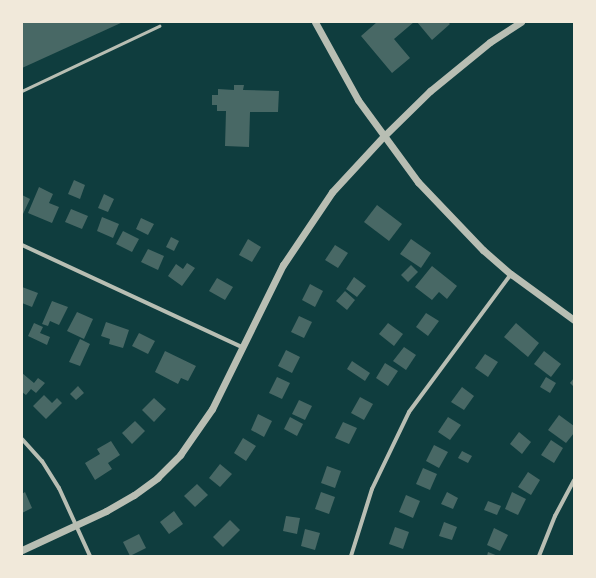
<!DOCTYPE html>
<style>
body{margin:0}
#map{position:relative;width:596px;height:578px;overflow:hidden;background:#0f3d3e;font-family:"PT Sans Narrow",sans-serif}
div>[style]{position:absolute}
.building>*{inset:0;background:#486865}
.service>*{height:2.5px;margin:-1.25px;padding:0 1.25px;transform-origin:1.25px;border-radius:1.25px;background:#b8beb3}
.minor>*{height:4px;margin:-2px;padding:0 2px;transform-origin:2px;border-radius:2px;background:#b8beb3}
.tertiary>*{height:7px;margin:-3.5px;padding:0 3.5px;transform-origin:3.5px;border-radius:3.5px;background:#b8beb3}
span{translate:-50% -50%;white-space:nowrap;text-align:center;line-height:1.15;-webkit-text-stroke:4px #f1e9da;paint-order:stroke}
.frame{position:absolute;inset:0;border:23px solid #f1e9da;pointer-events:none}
</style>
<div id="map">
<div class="building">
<i style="clip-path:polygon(22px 22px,123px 22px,22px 68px)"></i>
<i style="clip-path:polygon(377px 22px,414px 22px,394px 39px,410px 58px,392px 73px,361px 36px)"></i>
<i style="clip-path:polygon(417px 22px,448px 22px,450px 24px,432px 40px)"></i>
<i style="clip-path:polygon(234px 85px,244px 85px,243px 90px,279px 91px,278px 112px,250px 112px,249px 147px,225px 146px,226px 111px,217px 111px,217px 105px,212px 105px,212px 95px,218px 95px,218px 89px,234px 90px)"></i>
<i style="clip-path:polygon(74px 180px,85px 185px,80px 199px,68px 194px)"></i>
<i style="clip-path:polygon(39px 187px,53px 194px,49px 203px,59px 207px,52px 223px,28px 213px)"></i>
<i style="clip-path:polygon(104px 194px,114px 199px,108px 212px,98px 208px)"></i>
<i style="clip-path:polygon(22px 195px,30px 199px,23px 214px,22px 213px)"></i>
<i style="clip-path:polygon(377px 205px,402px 224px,389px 241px,364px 222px)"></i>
<i style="clip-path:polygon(71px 209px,88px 216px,82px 229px,65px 222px)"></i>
<i style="clip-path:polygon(102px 217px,119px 224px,113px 238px,97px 231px)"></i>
<i style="clip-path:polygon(141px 218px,154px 224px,148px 235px,136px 229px)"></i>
<i style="clip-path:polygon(123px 231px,139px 239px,132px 252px,116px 244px)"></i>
<i style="clip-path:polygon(171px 237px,179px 241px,174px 251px,166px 247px)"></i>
<i style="clip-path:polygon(248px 239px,261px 247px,252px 262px,239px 255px)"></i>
<i style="clip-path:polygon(411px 239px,431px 253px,421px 268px,400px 254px)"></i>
<i style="clip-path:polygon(335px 245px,348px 253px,338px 268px,325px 260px)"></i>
<i style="clip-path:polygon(148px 249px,164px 256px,158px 270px,141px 262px)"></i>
<i style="clip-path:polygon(187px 263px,195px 268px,182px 286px,168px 276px,176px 264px,183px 269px)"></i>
<i style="clip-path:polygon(411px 265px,418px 272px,408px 282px,401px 275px)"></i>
<i style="clip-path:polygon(432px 266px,457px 286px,447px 299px,439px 292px,432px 300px,415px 287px)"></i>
<i style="clip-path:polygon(354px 277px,366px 286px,357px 297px,346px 289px)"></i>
<i style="clip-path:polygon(217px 278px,233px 287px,225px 300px,209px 291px)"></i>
<i style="clip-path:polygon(310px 284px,323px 291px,315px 307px,302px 300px)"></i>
<i style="clip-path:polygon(22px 287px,38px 293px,32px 307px,22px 303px)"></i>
<i style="clip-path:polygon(345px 291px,355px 300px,347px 310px,336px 301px)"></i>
<i style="clip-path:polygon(52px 301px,68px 307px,59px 325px,50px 321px,48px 326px,42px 324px)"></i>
<i style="clip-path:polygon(77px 312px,93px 319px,84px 339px,67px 331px)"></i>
<i style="clip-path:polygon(426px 313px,439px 321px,428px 336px,416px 327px)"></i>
<i style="clip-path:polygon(299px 316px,312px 322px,304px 338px,291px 332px)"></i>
<i style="clip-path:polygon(106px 322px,129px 330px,123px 348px,109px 344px,110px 339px,101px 336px)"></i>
<i style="clip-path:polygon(34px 323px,43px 327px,40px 333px,50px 337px,47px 345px,28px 336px)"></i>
<i style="clip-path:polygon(388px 323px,403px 334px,394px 346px,379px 334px)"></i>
<i style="clip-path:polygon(516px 323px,539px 343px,528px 357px,504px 337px)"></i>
<i style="clip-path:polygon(139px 333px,155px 341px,148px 354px,132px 346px)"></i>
<i style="clip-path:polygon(80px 339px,90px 344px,80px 366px,69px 362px)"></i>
<i style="clip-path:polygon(404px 347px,416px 355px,406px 370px,393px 361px)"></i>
<i style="clip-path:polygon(286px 350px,300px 357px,292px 373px,278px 366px)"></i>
<i style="clip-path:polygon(165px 351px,196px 366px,188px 381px,181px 378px,178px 384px,155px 372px)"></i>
<i style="clip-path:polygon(544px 351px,561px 364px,551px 377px,534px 364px)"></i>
<i style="clip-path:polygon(485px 354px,498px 362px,488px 377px,475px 368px)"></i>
<i style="clip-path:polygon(352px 361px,370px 373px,365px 381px,347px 369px)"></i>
<i style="clip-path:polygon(385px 363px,398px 371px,388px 386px,376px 378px)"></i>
<i style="clip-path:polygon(22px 373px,34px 383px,38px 378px,45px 383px,36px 393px,31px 389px,26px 395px,22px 392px)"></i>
<i style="clip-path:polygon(277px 377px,290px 383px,282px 399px,269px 393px)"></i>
<i style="clip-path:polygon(546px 377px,556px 383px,550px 393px,540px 387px)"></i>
<i style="clip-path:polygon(574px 378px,574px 387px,570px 383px)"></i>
<i style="clip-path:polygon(78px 386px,84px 393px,76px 400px,70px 394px)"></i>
<i style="clip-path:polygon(462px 387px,474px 396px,464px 410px,451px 402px)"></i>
<i style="clip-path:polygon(44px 395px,52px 403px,57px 398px,62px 403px,46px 419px,33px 406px)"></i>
<i style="clip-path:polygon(360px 397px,373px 404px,364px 420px,351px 413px)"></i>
<i style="clip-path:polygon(154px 398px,166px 409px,154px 422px,142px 410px)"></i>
<i style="clip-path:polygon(299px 400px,312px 406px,305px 420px,292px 414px)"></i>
<i style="clip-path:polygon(258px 414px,272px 421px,264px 437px,251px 430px)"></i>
<i style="clip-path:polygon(559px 415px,574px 426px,574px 433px,566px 443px,548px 430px)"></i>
<i style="clip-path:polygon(290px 417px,303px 424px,297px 436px,284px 429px)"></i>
<i style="clip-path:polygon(448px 417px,461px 425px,450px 440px,438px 432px)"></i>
<i style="clip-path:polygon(135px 421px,145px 431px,132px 444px,122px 433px)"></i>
<i style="clip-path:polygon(343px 422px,357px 428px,349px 444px,335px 438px)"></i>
<i style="clip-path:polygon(519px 432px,531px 442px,522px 454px,510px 444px)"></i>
<i style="clip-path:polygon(243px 438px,256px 446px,246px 461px,234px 453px)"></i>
<i style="clip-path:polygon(551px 440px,563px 448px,554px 463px,541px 455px)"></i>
<i style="clip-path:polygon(111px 441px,120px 455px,108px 463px,112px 469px,95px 480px,85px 463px,100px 454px,97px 449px)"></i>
<i style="clip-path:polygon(434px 445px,448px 452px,439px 468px,426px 461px)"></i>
<i style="clip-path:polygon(462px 451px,472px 456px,468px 463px,458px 458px)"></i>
<i style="clip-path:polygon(220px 464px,232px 474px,220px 487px,209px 478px)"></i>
<i style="clip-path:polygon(327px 466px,341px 471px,335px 488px,321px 483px)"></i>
<i style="clip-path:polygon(423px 468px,437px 474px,430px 490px,416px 484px)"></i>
<i style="clip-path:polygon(528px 472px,540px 480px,531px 495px,518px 487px)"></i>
<i style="clip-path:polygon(197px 484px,208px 495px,195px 507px,184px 496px)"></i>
<i style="clip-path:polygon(25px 492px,32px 508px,22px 513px,22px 494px)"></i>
<i style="clip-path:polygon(321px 492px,335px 497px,329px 514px,315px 509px)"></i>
<i style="clip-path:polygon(447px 492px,458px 498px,453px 509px,441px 504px)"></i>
<i style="clip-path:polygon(512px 492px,526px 499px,518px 515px,505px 509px)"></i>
<i style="clip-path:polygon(406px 495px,420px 501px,413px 518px,399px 512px)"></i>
<i style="clip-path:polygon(488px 501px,501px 506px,497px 515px,484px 510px)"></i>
<i style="clip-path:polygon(174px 511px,183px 524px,169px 534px,160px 522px)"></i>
<i style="clip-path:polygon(286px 516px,300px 518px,297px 534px,283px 531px)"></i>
<i style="clip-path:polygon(230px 520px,240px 530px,223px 547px,213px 537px)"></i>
<i style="clip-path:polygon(444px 522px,457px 527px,452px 540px,439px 536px)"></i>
<i style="clip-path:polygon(395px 527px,409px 532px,403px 549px,389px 544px)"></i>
<i style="clip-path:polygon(494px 528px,508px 535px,500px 551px,487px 545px)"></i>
<i style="clip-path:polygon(305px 529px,320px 533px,315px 550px,301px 546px)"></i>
<i style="clip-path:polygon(139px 534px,146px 548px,130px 556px,123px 542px)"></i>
<i style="clip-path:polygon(488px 552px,498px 556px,487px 556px)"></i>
</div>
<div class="service">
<i style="left:22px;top:91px;width:152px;rotate:-25.4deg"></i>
</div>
<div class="minor">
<i style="left:22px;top:245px;width:242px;rotate:24.9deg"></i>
<i style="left:22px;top:439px;width:30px;rotate:48deg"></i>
<i style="left:42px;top:461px;width:32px;rotate:58deg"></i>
<i style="left:59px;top:488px;width:75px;rotate:65.5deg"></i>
<i style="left:351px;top:556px;width:70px;rotate:-72.6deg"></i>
<i style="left:372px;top:489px;width:85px;rotate:-64.3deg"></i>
<i style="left:409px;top:412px;width:172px;rotate:-53.5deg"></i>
<i style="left:539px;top:556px;width:43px;rotate:-68.2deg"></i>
<i style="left:555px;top:516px;width:40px;rotate:-62deg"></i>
</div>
<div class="tertiary">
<i style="left:315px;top:22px;width:89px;rotate:61.1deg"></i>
<i style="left:358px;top:100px;width:102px;rotate:53.8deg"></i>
<i style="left:418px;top:182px;width:94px;rotate:46.3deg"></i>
<i style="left:483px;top:250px;width:37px;rotate:41deg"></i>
<i style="left:511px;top:274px;width:78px;rotate:36.1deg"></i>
<i style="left:22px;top:550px;width:93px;rotate:-24.9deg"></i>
<i style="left:106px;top:511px;width:32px;rotate:-30deg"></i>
<i style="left:134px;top:495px;width:29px;rotate:-36deg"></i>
<i style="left:157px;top:478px;width:33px;rotate:-45deg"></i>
<i style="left:180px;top:455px;width:56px;rotate:-55.2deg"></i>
<i style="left:212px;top:409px;width:161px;rotate:-63.8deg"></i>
<i style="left:283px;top:265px;width:88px;rotate:-56.1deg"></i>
<i style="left:332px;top:192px;width:75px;rotate:-47.2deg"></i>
<i style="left:383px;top:137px;width:66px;rotate:-44.4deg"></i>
<i style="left:430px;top:91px;width:77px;rotate:-39.2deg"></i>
<i style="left:490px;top:42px;width:37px;rotate:-33deg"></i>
</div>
<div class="frame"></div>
</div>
